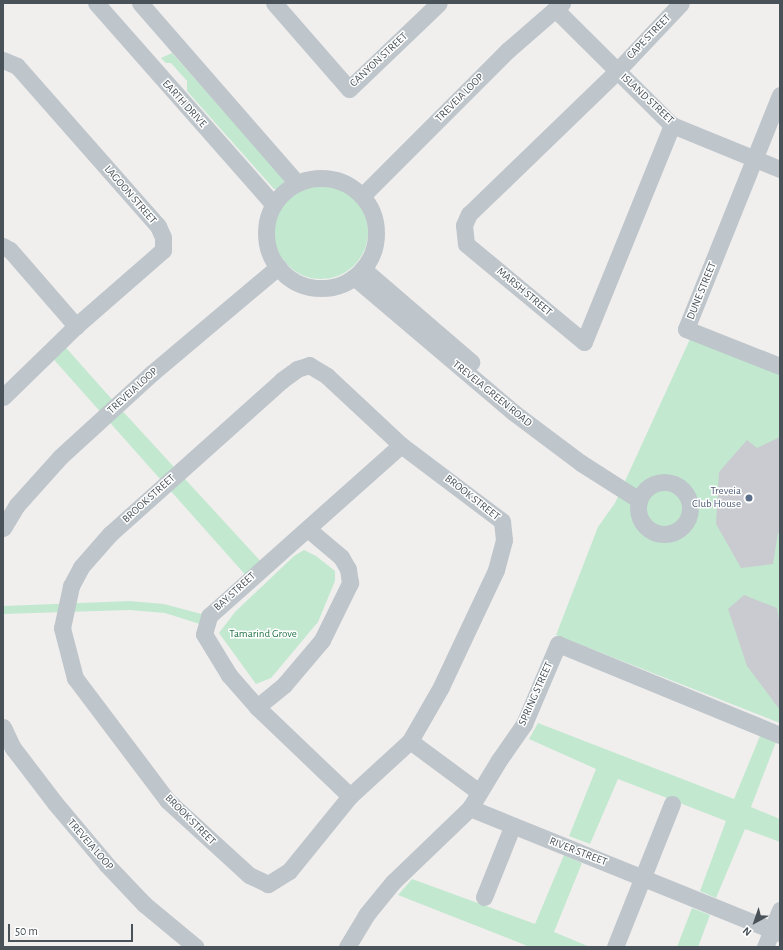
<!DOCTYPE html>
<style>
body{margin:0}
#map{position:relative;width:783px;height:950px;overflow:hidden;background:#f1eeee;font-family:"Alegreya Sans",sans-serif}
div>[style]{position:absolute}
.green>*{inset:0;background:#c2e9cf}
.round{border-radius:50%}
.building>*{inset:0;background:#c9cbd0}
.street>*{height:17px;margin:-8.5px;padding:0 8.5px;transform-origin:8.5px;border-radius:8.5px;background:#bec6cb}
.street>.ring{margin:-8.5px;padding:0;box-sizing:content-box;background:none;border:17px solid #bec6cb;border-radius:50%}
.dots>*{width:11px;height:11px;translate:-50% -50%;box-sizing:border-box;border:2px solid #fff;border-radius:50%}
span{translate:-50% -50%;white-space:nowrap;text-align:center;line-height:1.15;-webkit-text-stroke:3px #fff;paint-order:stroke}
.street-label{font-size:11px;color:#495259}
.service-label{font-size:11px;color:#4e5e75}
.right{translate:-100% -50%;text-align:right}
.park-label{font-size:11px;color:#227246}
.frame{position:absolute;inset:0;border:4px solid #495259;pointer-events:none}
.north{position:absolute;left:735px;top:902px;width:40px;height:40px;-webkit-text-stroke:3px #fff;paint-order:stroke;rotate:220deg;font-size:11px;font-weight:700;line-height:16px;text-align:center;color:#495259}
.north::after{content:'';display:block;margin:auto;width:14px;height:18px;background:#495259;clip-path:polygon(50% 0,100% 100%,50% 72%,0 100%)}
.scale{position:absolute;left:8px;top:924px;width:125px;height:18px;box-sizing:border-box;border:2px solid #495259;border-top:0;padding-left:5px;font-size:12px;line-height:14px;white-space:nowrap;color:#495259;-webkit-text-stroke:3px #fff;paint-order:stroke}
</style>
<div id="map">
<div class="green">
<i style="clip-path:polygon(172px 53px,285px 180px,280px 189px,274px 189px,187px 91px,187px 81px,171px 63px,166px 63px,161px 58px)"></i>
<i class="round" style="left:274px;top:185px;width:94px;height:94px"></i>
<i style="clip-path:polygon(690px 339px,780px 375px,780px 723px,556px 635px,598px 527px,615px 503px)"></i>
<i style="clip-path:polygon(60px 341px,117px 405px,265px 566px,249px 579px,48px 353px)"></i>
<i style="clip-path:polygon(304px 550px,316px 556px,335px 571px,335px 581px,318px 622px,271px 678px,256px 684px,219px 633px,235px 612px,294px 556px)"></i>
<i style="clip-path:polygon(130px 601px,164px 604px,209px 616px,206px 626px,165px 613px,129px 610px,3px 614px,3px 606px)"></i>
<i style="clip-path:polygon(538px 723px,734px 799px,760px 736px,776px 742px,751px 807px,780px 819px,780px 842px,745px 829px,716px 898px,700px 891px,726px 821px,618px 779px,590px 844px,569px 836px,596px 769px,529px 739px)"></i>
<i style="clip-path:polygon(564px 855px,582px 863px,554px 932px,590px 947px,530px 947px,398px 895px,412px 879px,535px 924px)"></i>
<i style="clip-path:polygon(692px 908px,710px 915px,698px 947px,677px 947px)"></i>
</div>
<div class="building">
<i style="clip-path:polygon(780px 437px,780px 534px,778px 533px,773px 564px,741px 568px,716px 524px,719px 472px,747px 440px,757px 448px)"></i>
<i style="clip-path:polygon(744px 595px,777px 608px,780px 625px,780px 710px,747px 666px,728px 609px)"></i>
</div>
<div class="street">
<i style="left:96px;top:3px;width:268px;rotate:48.6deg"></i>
<i style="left:140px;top:3px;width:239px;rotate:48.9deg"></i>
<i style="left:274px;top:3px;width:114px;rotate:48.9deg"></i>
<i style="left:349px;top:89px;width:124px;rotate:-43.7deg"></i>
<i style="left:555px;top:9px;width:165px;rotate:44.8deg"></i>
<i style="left:672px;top:125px;width:117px;rotate:22.2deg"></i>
<i style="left:3px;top:60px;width:15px;rotate:23deg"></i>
<i style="left:17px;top:66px;width:213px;rotate:48.6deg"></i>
<i style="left:158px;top:226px;width:12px;rotate:66deg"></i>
<i style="left:163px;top:237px;width:13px;rotate:90deg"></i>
<i style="left:163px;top:250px;width:116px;rotate:138.9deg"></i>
<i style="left:76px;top:326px;width:102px;rotate:135.8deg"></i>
<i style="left:780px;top:95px;width:252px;rotate:111.9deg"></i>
<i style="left:686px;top:329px;width:101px;rotate:21.5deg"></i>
<i style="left:672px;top:125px;width:234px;rotate:112.1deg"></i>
<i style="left:584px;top:342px;width:153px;rotate:-140.3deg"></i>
<i style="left:466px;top:244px;width:19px;rotate:-96deg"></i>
<i style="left:464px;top:225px;width:12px;rotate:-66deg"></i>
<i style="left:469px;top:214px;width:206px;rotate:-44deg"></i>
<i style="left:617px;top:71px;width:93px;rotate:-46.7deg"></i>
<i class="ring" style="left:266px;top:178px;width:93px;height:93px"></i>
<i style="left:362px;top:196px;width:206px;rotate:-45deg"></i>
<i style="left:508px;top:50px;width:72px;rotate:-41deg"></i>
<i style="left:3px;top:246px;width:8px;rotate:30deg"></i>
<i style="left:10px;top:250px;width:101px;rotate:49deg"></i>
<i style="left:363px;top:269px;width:143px;rotate:40.7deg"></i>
<i style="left:354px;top:277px;width:209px;rotate:40.3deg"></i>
<i style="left:513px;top:412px;width:85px;rotate:36.9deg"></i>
<i style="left:581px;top:463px;width:69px;rotate:32.5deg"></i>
<i style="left:309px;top:365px;width:21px;rotate:31deg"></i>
<i style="left:327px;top:376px;width:101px;rotate:43deg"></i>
<i style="left:401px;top:445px;width:126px;rotate:37deg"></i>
<i style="left:502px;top:521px;width:19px;rotate:84deg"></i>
<i style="left:504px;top:540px;width:31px;rotate:105deg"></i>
<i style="left:496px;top:570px;width:129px;rotate:115.2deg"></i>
<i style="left:441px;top:687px;width:62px;rotate:119.9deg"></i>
<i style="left:410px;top:741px;width:81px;rotate:137.5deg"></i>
<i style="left:350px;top:796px;width:97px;rotate:129.1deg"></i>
<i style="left:289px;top:871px;width:25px;rotate:148deg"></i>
<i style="left:268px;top:884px;width:21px;rotate:-155deg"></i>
<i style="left:249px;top:875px;width:111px;rotate:-137.6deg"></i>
<i style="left:167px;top:800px;width:153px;rotate:-127deg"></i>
<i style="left:75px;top:678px;width:52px;rotate:-104.6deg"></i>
<i style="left:62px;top:628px;width:43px;rotate:-77.9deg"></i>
<i style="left:71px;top:586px;width:21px;rotate:-62deg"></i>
<i style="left:81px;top:567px;width:44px;rotate:-48.7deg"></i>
<i style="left:110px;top:534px;width:231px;rotate:-41.8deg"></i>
<i style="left:282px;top:380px;width:19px;rotate:-36deg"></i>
<i style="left:297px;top:369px;width:13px;rotate:-18deg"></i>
<i class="ring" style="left:638px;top:482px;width:35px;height:35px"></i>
<i style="left:3px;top:528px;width:27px;rotate:-59deg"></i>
<i style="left:17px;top:505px;width:64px;rotate:-48.1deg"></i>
<i style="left:60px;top:457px;width:125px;rotate:-42.4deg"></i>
<i style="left:152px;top:373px;width:165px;rotate:-40.1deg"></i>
<i style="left:257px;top:707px;width:35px;rotate:-39deg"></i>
<i style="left:284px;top:685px;width:59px;rotate:-49.8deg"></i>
<i style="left:322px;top:640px;width:64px;rotate:-63.8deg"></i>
<i style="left:350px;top:583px;width:14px;rotate:-98deg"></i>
<i style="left:348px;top:569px;width:14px;rotate:-120deg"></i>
<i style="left:341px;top:557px;width:43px;rotate:-139.7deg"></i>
<i style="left:3px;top:727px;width:23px;rotate:65deg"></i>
<i style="left:13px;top:748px;width:69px;rotate:52.6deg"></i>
<i style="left:55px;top:803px;width:81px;rotate:50deg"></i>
<i style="left:107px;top:865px;width:54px;rotate:46.5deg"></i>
<i style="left:144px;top:904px;width:67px;rotate:39.6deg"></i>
<i style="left:410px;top:741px;width:86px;rotate:36.5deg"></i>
<i style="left:350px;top:796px;width:129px;rotate:-136.3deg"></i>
<i style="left:257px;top:707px;width:43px;rotate:-131.2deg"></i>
<i style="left:229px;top:675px;width:48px;rotate:-121.4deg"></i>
<i style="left:204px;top:634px;width:19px;rotate:-74deg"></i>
<i style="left:209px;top:616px;width:257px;rotate:-41.7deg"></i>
<i style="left:470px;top:808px;width:334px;rotate:22deg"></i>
<i style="left:484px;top:897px;width:75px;rotate:-68.2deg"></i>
<i style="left:347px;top:947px;width:37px;rotate:-59deg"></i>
<i style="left:366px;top:915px;width:43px;rotate:-50.7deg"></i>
<i style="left:393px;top:882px;width:107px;rotate:-43.9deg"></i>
<i style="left:470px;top:808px;width:56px;rotate:-58.9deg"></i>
<i style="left:499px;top:760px;width:44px;rotate:-55.2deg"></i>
<i style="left:524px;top:724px;width:87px;rotate:-67deg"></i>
<i style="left:558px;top:644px;width:240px;rotate:22.3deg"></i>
<i style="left:615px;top:947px;width:154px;rotate:-68.3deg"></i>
<i style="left:765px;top:947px;width:40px;rotate:-68deg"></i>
</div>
<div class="dots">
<i style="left:749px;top:498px;background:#5c6f8a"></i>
</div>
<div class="street-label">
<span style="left:649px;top:37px;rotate:-46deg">CAPE STREET</span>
<span style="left:379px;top:60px;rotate:-43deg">CANYON STREET</span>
<span style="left:460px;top:98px;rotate:-45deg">TREVEIA LOOP</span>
<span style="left:647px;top:99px;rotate:43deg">ISLAND STREET</span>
<span style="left:184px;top:104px;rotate:48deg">EARTH DRIVE</span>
<span style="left:130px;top:195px;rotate:49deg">LAGOON STREET</span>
<span style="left:702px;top:291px;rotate:-68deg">DUNE STREET</span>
<span style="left:524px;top:292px;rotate:40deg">MARSH STREET</span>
<span style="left:133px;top:391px;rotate:-42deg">TREVEIA LOOP</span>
<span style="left:492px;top:394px;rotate:39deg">TREVEIA GREEN ROAD</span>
<span style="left:472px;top:498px;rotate:38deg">BROOK STREET</span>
<span style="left:149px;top:499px;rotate:-42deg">BROOK STREET</span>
<span style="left:235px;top:592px;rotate:-42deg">BAY STREET</span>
<span style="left:536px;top:694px;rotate:-66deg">SPRING STREET</span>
<span style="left:190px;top:820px;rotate:45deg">BROOK STREET</span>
<span style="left:90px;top:845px;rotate:49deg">TREVEIA LOOP</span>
<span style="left:578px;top:852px;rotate:21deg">RIVER STREET</span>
</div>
<div class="service-label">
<span class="right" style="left:741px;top:498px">Treveia<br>Club House</span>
</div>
<div class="park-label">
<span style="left:263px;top:634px">Tamarind Grove</span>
</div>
<div class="frame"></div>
<div class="north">N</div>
<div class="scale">50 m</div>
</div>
